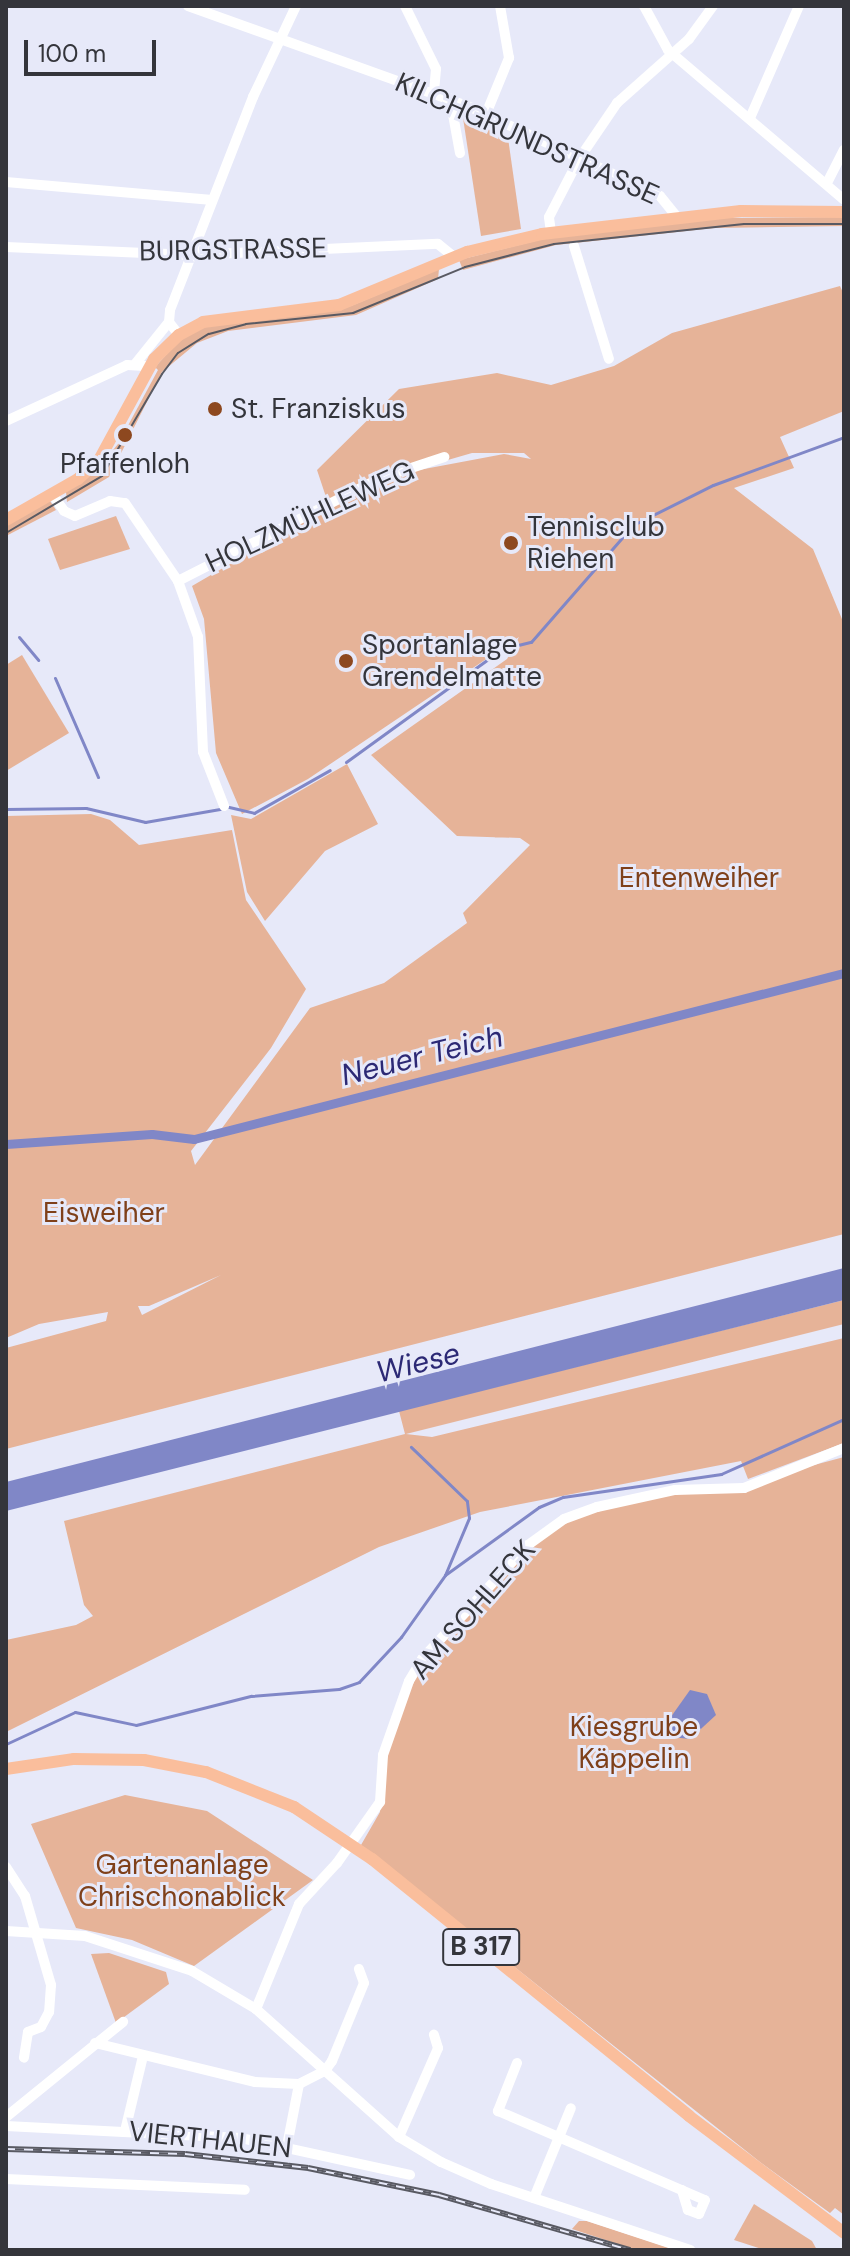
<!DOCTYPE html>
<meta charset="utf-8">
<style>
body{margin:0}
#map{position:relative;width:850px;height:2256px;overflow:hidden;background:#e7e9f9;font-family:"DM Sans",sans-serif}
div>[style]{position:absolute}
.green>*{inset:0;background:#e6b398}
.water>*{inset:0;background:#8087c7}
.stream>*{height:3px;margin:-1.5px;padding:0 1.5px;transform-origin:1.5px;border-radius:1.5px;background:#8087c7}
.canal>*{height:9px;margin:-4.5px;padding:0 4.5px;transform-origin:4.5px;border-radius:4.5px;background:#8087c7}
.minor>*{height:10px;margin:-5px;padding:0 5px;transform-origin:5px;border-radius:5px;background:#fff}
.major>*{height:12px;margin:-6px;padding:0 6px;transform-origin:6px;border-radius:6px;background:#fabe9c}
.tram>*{height:2px;margin:-1px;padding:0 1px;transform-origin:1px;border-radius:1px;background:#595a63}
.rail>*{height:6px;margin-top:-3px;transform-origin:0;background:repeating-linear-gradient(90deg,#e7e9f9 0 9px,#595a63 0 18px);box-sizing:border-box;border-block:2px solid #595a63}
.dots>*{width:22px;height:22px;translate:-50% -50%;box-sizing:border-box;border:4px solid #e7e9f9;border-radius:50%}
span{translate:-50% -50%;white-space:nowrap;text-align:center;line-height:1.15;-webkit-text-stroke:6px #e7e9f9;paint-order:stroke}
.shield-label span{padding:2px 6px;background:#e7e9f9;border:2px solid;border-radius:6px;-webkit-text-stroke-width:0}
.shield-label{font-size:26px;color:#34353b;font-weight:700}
.street-label{font-size:28px;color:#34353b}
.poi-label{font-size:28px;color:#34353b}
.left{translate:0 -50%;text-align:left}
.park-label{font-size:28px;color:#7f401a}
.water-label{font-size:30px;color:#2c2975;font-style:italic}
.frame{position:absolute;inset:0;border:8px solid #34353b;pointer-events:none}
.scale{position:absolute;left:24px;top:40px;width:132px;height:36px;box-sizing:border-box;border:4px solid #34353b;border-top:0;padding-left:10px;font-size:24px;line-height:28px;white-space:nowrap;color:#34353b;-webkit-text-stroke:6px #e7e9f9;paint-order:stroke}
</style>
<div id="map">
<div class="green">
<i style="clip-path:polygon(463px 118px,508px 138px,521px 229px,481px 236px)"></i>
<i style="clip-path:polygon(844px 217px,844px 226px,714px 228px,556px 245px,463px 270px,459px 260px,555px 236px,718px 218px)"></i>
<i style="clip-path:polygon(439px 269px,438px 279px,356px 315px,228px 331px,197px 343px,162px 372px,109px 477px,67px 502px,66px 492px,96px 471px,118px 444px,158px 370px,155px 367px,180px 340px,205px 327px,351px 306px)"></i>
<i style="clip-path:polygon(evenodd,840px 286px,844px 295px,844px 411px,780px 437px,794px 468px,734px 488px,813px 549px,844px 624px,844px 1234px,6px 1449px,6px 1348px,106px 1321px,108px 1312px,39px 1324px,6px 1338px,6px 816px,91px 814px,110px 820px,139px 845px,232px 830px,246px 900px,306px 989px,271px 1048px,191px 1151px,195px 1165px,310px 1008px,384px 983px,467px 923px,463px 913px,530px 845px,520px 838px,457px 836px,371px 755px,507px 659px,519px 637px,308px 779px,242px 814px,216px 753px,204px 619px,192px 586px,329px 506px,317px 470px,399px 389px,497px 373px,551px 385px,614px 366px,672px 333px,840px 286px,472px 453px,524px 453px,531px 459px,504px 454px,403px 473px,472px 453px,840px 286px,221px 1275px,142px 1315px,138px 1306px,149px 1306px,221px 1275px)"></i>
<i style="clip-path:polygon(50px 501px,56px 510px,6px 536px,6px 525px)"></i>
<i style="clip-path:polygon(116px 516px,130px 549px,60px 570px,48px 539px)"></i>
<i style="clip-path:polygon(22px 655px,69px 733px,6px 771px,6px 665px)"></i>
<i style="clip-path:polygon(347px 764px,378px 824px,325px 851px,265px 921px,247px 892px,231px 815px,251px 819px)"></i>
<i style="clip-path:polygon(844px 1300px,844px 1324px,406px 1434px,432px 1437px,844px 1338px,844px 1443px,748px 1479px,741px 1461px,480px 1512px,379px 1547px,6px 1732px,6px 1640px,76px 1625px,93px 1616px,84px 1605px,64px 1521px,405px 1434px,399px 1411px)"></i>
<i style="clip-path:polygon(844px 1457px,844px 2215px,835px 2208px,830px 2213px,760px 2162px,361px 1845px,380px 1812px,382px 1768px,409px 1681px,528px 1545px,564px 1519px,650px 1495px,710px 1493px)"></i>
<i style="clip-path:polygon(125px 1795px,207px 1811px,313px 1880px,194px 1966px,132px 1940px,76px 1928px,31px 1824px)"></i>
<i style="clip-path:polygon(109px 1953px,166px 1972px,169px 1984px,116px 2023px,91px 1954px)"></i>
<i style="clip-path:polygon(754px 2204px,812px 2241px,817px 2250px,765px 2250px,734px 2240px)"></i>
<i style="clip-path:polygon(579px 2221px,587px 2221px,676px 2250px,636px 2250px,572px 2229px)"></i>
</div>
<div class="water">
<i style="clip-path:polygon(844px 1268px,844px 1300px,6px 1511px,6px 1482px)"></i>
<i style="clip-path:polygon(690px 1690px,707px 1694px,716px 1715px,690px 1739px,671px 1737px,663px 1728px)"></i>
</div>
<div class="stream">
<i style="left:19px;top:637px;width:30px;rotate:50deg"></i>
<i style="left:55px;top:678px;width:108px;rotate:66.5deg"></i>
<i style="left:346px;top:762px;width:193px;rotate:-35.9deg"></i>
<i style="left:502px;top:649px;width:30px;rotate:-14deg"></i>
<i style="left:531px;top:642px;width:155px;rotate:-48.9deg"></i>
<i style="left:633px;top:525px;width:89px;rotate:-26.6deg"></i>
<i style="left:713px;top:485px;width:140px;rotate:-20.1deg"></i>
<i style="left:229px;top:807px;width:26px;rotate:13deg"></i>
<i style="left:254px;top:813px;width:87px;rotate:-29.5deg"></i>
<i style="left:6px;top:809px;width:80px;rotate:-0.7deg"></i>
<i style="left:86px;top:808px;width:61px;rotate:13.3deg"></i>
<i style="left:145px;top:822px;width:76px;rotate:-9.8deg"></i>
<i style="left:445px;top:1575px;width:116px;rotate:-35.9deg"></i>
<i style="left:539px;top:1507px;width:26px;rotate:-23deg"></i>
<i style="left:563px;top:1497px;width:160px;rotate:-8.3deg"></i>
<i style="left:721px;top:1474px;width:135px;rotate:-24.1deg"></i>
<i style="left:6px;top:1744px;width:76px;rotate:-24.9deg"></i>
<i style="left:75px;top:1712px;width:62px;rotate:12deg"></i>
<i style="left:136px;top:1725px;width:119px;rotate:-14.2deg"></i>
<i style="left:251px;top:1696px;width:88px;rotate:-4.5deg"></i>
<i style="left:339px;top:1689px;width:21px;rotate:-19deg"></i>
<i style="left:359px;top:1682px;width:62px;rotate:-47deg"></i>
<i style="left:401px;top:1637px;width:76px;rotate:-54.6deg"></i>
<i style="left:445px;top:1575px;width:62px;rotate:-67.2deg"></i>
<i style="left:469px;top:1518px;width:17px;rotate:-97deg"></i>
<i style="left:467px;top:1501px;width:78px;rotate:-136deg"></i>
</div>
<div class="canal">
<i style="left:6px;top:1144px;width:146px;rotate:-3.9deg"></i>
<i style="left:152px;top:1134px;width:42px;rotate:6.8deg"></i>
<i style="left:194px;top:1139px;width:671px;rotate:-14.33deg"></i>
</div>
<div class="minor">
<i style="left:188px;top:6px;width:297px;rotate:19.7deg"></i>
<i style="left:468px;top:106px;width:212px;rotate:25.1deg"></i>
<i style="left:660px;top:196px;width:28px;rotate:51deg"></i>
<i style="left:405px;top:6px;width:70px;rotate:63.8deg"></i>
<i style="left:436px;top:69px;width:23px;rotate:95deg"></i>
<i style="left:644px;top:6px;width:50px;rotate:61.4deg"></i>
<i style="left:668px;top:50px;width:231px;rotate:40.4deg"></i>
<i style="left:450px;top:98px;width:56px;rotate:79.7deg"></i>
<i style="left:486px;top:114px;width:61px;rotate:-67.7deg"></i>
<i style="left:509px;top:58px;width:53px;rotate:-99.8deg"></i>
<i style="left:750px;top:118px;width:122px;rotate:-66.4deg"></i>
<i style="left:828px;top:181px;width:35px;rotate:-63deg"></i>
<i style="left:6px;top:182px;width:207px;rotate:5deg"></i>
<i style="left:551px;top:232px;width:15px;rotate:-98deg"></i>
<i style="left:549px;top:217px;width:65px;rotate:-62.7deg"></i>
<i style="left:579px;top:159px;width:68px;rotate:-55.8deg"></i>
<i style="left:617px;top:103px;width:96px;rotate:-41.6deg"></i>
<i style="left:689px;top:39px;width:41px;rotate:-54deg"></i>
<i style="left:574px;top:246px;width:118px;rotate:72.8deg"></i>
<i style="left:6px;top:247px;width:186px;rotate:2.5deg"></i>
<i style="left:192px;top:255px;width:246px;rotate:-2.6deg"></i>
<i style="left:438px;top:244px;width:21px;rotate:39deg"></i>
<i style="left:179px;top:335px;width:16px;rotate:-128deg"></i>
<i style="left:169px;top:322px;width:12px;rotate:-85deg"></i>
<i style="left:170px;top:310px;width:229px;rotate:-68.7deg"></i>
<i style="left:253px;top:97px;width:101px;rotate:-64.7deg"></i>
<i style="left:136px;top:363px;width:53px;rotate:-51.2deg"></i>
<i style="left:6px;top:421px;width:133px;rotate:-24.8deg"></i>
<i style="left:127px;top:365px;width:22px;rotate:3deg"></i>
<i style="left:53px;top:495px;width:19px;rotate:55deg"></i>
<i style="left:64px;top:511px;width:12px;rotate:24deg"></i>
<i style="left:75px;top:516px;width:38px;rotate:-23deg"></i>
<i style="left:110px;top:501px;width:15px;rotate:8deg"></i>
<i style="left:125px;top:503px;width:94px;rotate:55.8deg"></i>
<i style="left:178px;top:581px;width:59px;rotate:70.3deg"></i>
<i style="left:198px;top:637px;width:115px;rotate:87.5deg"></i>
<i style="left:203px;top:752px;width:58px;rotate:68.7deg"></i>
<i style="left:178px;top:581px;width:225px;rotate:-27deg"></i>
<i style="left:378px;top:479px;width:70px;rotate:-18.4deg"></i>
<i style="left:6px;top:1867px;width:35px;rotate:57deg"></i>
<i style="left:25px;top:1896px;width:93px;rotate:73.7deg"></i>
<i style="left:51px;top:1985px;width:27px;rotate:94deg"></i>
<i style="left:49px;top:2012px;width:17px;rotate:118deg"></i>
<i style="left:41px;top:2027px;width:14px;rotate:159deg"></i>
<i style="left:28px;top:2032px;width:26px;rotate:99deg"></i>
<i style="left:6px;top:1931px;width:79px;rotate:3.6deg"></i>
<i style="left:85px;top:1936px;width:113px;rotate:18.1deg"></i>
<i style="left:192px;top:1971px;width:74px;rotate:30.7deg"></i>
<i style="left:256px;top:2009px;width:192px;rotate:41.8deg"></i>
<i style="left:399px;top:2137px;width:49px;rotate:30.8deg"></i>
<i style="left:441px;top:2162px;width:55px;rotate:23.7deg"></i>
<i style="left:491px;top:2184px;width:210px;rotate:18.3deg"></i>
<i style="left:256px;top:2009px;width:113px;rotate:-67.7deg"></i>
<i style="left:299px;top:1904px;width:56px;rotate:-47.2deg"></i>
<i style="left:337px;top:1863px;width:75px;rotate:-54.8deg"></i>
<i style="left:380px;top:1802px;width:47px;rotate:-86.3deg"></i>
<i style="left:383px;top:1755px;width:78px;rotate:-70.6deg"></i>
<i style="left:409px;top:1681px;width:26px;rotate:-59deg"></i>
<i style="left:422px;top:1659px;width:156px;rotate:-47.1deg"></i>
<i style="left:528px;top:1545px;width:44px;rotate:-35.8deg"></i>
<i style="left:564px;top:1519px;width:35px;rotate:-20deg"></i>
<i style="left:597px;top:1507px;width:80px;rotate:-12.3deg"></i>
<i style="left:675px;top:1490px;width:69px;rotate:-1.7deg"></i>
<i style="left:744px;top:1488px;width:108px;rotate:-21.8deg"></i>
<i style="left:95px;top:2043px;width:165px;rotate:13.7deg"></i>
<i style="left:255px;top:2082px;width:44px;rotate:2.6deg"></i>
<i style="left:299px;top:2084px;width:29px;rotate:-27deg"></i>
<i style="left:325px;top:2071px;width:12px;rotate:-55deg"></i>
<i style="left:332px;top:2061px;width:84px;rotate:-67.7deg"></i>
<i style="left:364px;top:1983px;width:15px;rotate:-110deg"></i>
<i style="left:517px;top:2063px;width:52px;rotate:111.6deg"></i>
<i style="left:498px;top:2111px;width:225px;rotate:23.3deg"></i>
<i style="left:705px;top:2200px;width:15px;rotate:113deg"></i>
<i style="left:699px;top:2214px;width:12px;rotate:-160deg"></i>
<i style="left:688px;top:2210px;width:21px;rotate:-107deg"></i>
<i style="left:6px;top:2117px;width:151px;rotate:-39.1deg"></i>
<i style="left:6px;top:2126px;width:235px;rotate:2.9deg"></i>
<i style="left:241px;top:2138px;width:173px;rotate:12.3deg"></i>
<i style="left:125px;top:2131px;width:77px;rotate:-76.5deg"></i>
<i style="left:399px;top:2137px;width:97px;rotate:-66.3deg"></i>
<i style="left:438px;top:2048px;width:14px;rotate:-107deg"></i>
<i style="left:287px;top:2146px;width:63px;rotate:-79deg"></i>
<i style="left:6px;top:2179px;width:239px;rotate:2.6deg"></i>
<i style="left:534px;top:2198px;width:97px;rotate:-67.7deg"></i>
</div>
<div class="major">
<i style="left:6px;top:520px;width:83px;rotate:-29.7deg"></i>
<i style="left:78px;top:479px;width:28px;rotate:-42deg"></i>
<i style="left:99px;top:460px;width:115px;rotate:-61.4deg"></i>
<i style="left:154px;top:359px;width:35px;rotate:-44deg"></i>
<i style="left:179px;top:335px;width:27px;rotate:-28deg"></i>
<i style="left:203px;top:322px;width:137px;rotate:-7.1deg"></i>
<i style="left:339px;top:305px;width:139px;rotate:-22.5deg"></i>
<i style="left:467px;top:252px;width:77px;rotate:-13.5deg"></i>
<i style="left:542px;top:234px;width:200px;rotate:-6.6deg"></i>
<i style="left:741px;top:211px;width:103px;rotate:0.6deg"></i>
<i style="left:6px;top:1769px;width:69px;rotate:-8.4deg"></i>
<i style="left:74px;top:1759px;width:70px;rotate:0.8deg"></i>
<i style="left:144px;top:1760px;width:63px;rotate:11deg"></i>
<i style="left:206px;top:1772px;width:95px;rotate:21.7deg"></i>
<i style="left:294px;top:1807px;width:94px;rotate:33.7deg"></i>
<i style="left:372px;top:1859px;width:408px;rotate:39deg"></i>
<i style="left:689px;top:2116px;width:194px;rotate:37deg"></i>
</div>
<div class="tram">
<i style="left:6px;top:533px;width:112px;rotate:-30.7deg"></i>
<i style="left:102px;top:476px;width:118px;rotate:-59.5deg"></i>
<i style="left:162px;top:374px;width:26px;rotate:-53deg"></i>
<i style="left:178px;top:353px;width:36px;rotate:-32deg"></i>
<i style="left:209px;top:334px;width:38px;rotate:-15deg"></i>
<i style="left:246px;top:324px;width:108px;rotate:-5.9deg"></i>
<i style="left:353px;top:313px;width:121px;rotate:-22.3deg"></i>
<i style="left:465px;top:267px;width:92px;rotate:-14.5deg"></i>
<i style="left:554px;top:244px;width:191px;rotate:-6deg"></i>
<i style="left:744px;top:224px;width:100px"></i>
</div>
<div class="rail">
<i style="left:6px;top:2149px;width:179px;rotate:1.6deg"></i>
<i style="left:185px;top:2154px;width:124px;rotate:6.5deg"></i>
<i style="left:308px;top:2168px;width:134px;rotate:11.6deg"></i>
<i style="left:439px;top:2195px;width:199px;rotate:16.1deg"></i>
</div>
<div class="dots">
<i style="left:215px;top:409px;background:#8d481f"></i>
<i style="left:125px;top:435px;background:#8d481f"></i>
<i style="left:511px;top:543px;background:#8d481f"></i>
<i style="left:346px;top:661px;background:#8d481f"></i>
</div>
<div class="shield-label">
<span style="left:481px;top:1947px">B 317</span>
</div>
<div class="street-label">
<span style="left:527px;top:139px;rotate:24deg">KILCHGRUNDSTRASSE</span>
<span style="left:233px;top:250px;rotate:-1deg">BURGSTRASSE</span>
<span style="left:310px;top:517px;rotate:-25deg">HOLZMÜHLEWEG</span>
<span style="left:473px;top:1610px;rotate:-49deg">AM SOHLECK</span>
<span style="left:210px;top:2140px;rotate:6deg">VIERTHAUEN</span>
</div>
<div class="poi-label">
<span class="left" style="left:231px;top:409px">St. Franziskus</span>
<span style="left:125px;top:464px">Pfaffenloh</span>
<span class="left" style="left:527px;top:543px">Tennisclub<br>Riehen</span>
<span class="left" style="left:362px;top:661px">Sportanlage<br>Grendelmatte</span>
</div>
<div class="park-label">
<span style="left:699px;top:878px">Entenweiher</span>
<span style="left:104px;top:1213px">Eisweiher</span>
<span style="left:634px;top:1743px">Kiesgrube<br>Käppelin</span>
<span style="left:182px;top:1881px">Gartenanlage<br>Chrischonablick</span>
</div>
<div class="water-label">
<span style="left:422px;top:1056px;rotate:-14deg">Neuer Teich</span>
<span style="left:418px;top:1363px;rotate:-14deg">Wiese</span>
</div>
<div class="frame"></div>
<div class="scale">100 m</div>
</div>
